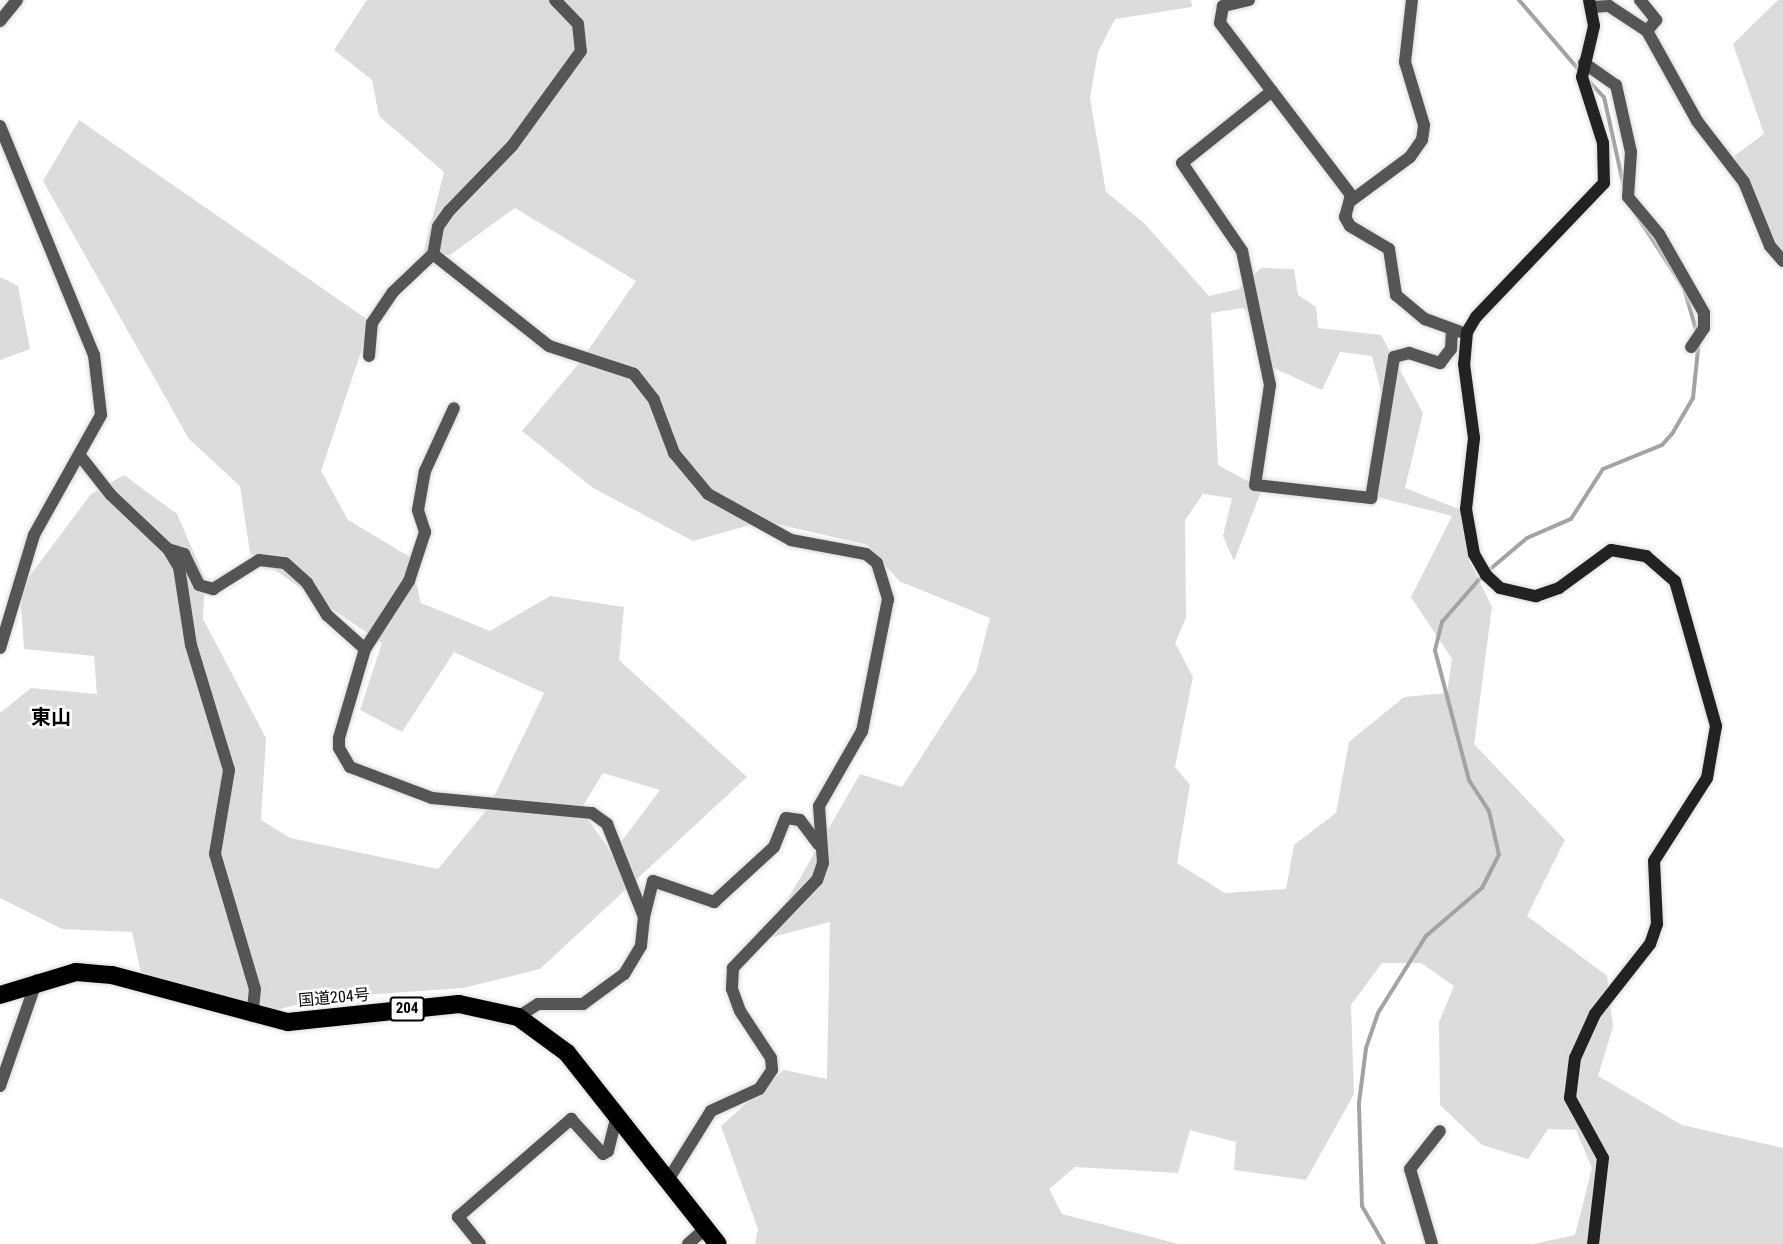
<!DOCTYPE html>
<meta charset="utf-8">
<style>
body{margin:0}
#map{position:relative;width:1783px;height:1244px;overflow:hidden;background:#fff;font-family:"Roboto Condensed","Noto Sans JP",sans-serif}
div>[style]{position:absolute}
.green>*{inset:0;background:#dcdcdc}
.stream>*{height:4px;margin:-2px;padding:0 2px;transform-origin:2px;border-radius:2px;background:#a3a3a3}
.roads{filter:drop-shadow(0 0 2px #dbdbdb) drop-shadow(0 0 2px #dbdbdb)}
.street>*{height:12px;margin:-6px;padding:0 6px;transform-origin:6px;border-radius:6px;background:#555}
.secondary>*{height:12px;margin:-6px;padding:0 6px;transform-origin:6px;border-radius:6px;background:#222}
.highway>*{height:18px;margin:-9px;padding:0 9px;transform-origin:9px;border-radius:9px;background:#000}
span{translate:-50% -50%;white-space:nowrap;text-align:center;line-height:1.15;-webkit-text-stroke:5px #fff;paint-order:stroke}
.shield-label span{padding:2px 4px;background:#fff;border:2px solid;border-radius:4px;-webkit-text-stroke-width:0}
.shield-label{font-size:15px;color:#000;font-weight:700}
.street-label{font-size:16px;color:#000}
.quarter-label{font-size:20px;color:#000;font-weight:700}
</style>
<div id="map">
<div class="green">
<i style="clip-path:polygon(evenodd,367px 0,1191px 0,1192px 7px,1115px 19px,1098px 52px,1090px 98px,1106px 192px,1144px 223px,1209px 296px,1239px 289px,1261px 268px,1294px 269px,1298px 295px,1316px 307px,1318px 328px,1381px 335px,1423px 413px,1405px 488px,1461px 510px,1470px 562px,1492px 607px,1474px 744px,1565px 840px,1527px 916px,1607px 976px,1613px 1027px,1598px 1076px,1682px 1125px,1783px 1148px,1783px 1244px,1533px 1244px,1575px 1235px,1592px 1168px,1576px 1130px,1548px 1129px,1528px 1159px,1482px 1145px,1440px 1105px,1439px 1022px,1454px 986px,1421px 963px,1382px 963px,1351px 1005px,1354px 1094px,1306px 1180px,1234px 1170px,1236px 1142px,1190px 1130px,1178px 1173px,1075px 1167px,1049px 1189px,1062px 1214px,1179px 1244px,755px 1244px,758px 1229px,721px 1126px,784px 1070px,827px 1079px,830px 922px,765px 939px,860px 774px,902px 787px,976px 672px,990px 618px,899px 581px,868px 545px,764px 521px,693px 541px,593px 488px,522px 431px,580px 362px,636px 281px,515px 208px,450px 255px,423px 255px,444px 172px,379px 116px,372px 80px,334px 50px,367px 0,1243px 308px,1263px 323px,1265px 364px,1322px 390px,1340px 352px,1372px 356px,1386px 411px,1378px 497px,1452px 516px,1411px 597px,1452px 659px,1447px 693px,1404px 697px,1349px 742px,1336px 813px,1294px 845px,1286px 889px,1225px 893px,1177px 863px,1190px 785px,1175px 767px,1193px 677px,1175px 643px,1186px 618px,1185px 520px,1203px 494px,1232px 498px,1223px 536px,1234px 561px,1262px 489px,1218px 465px,1211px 313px,1243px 308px)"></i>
<i style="clip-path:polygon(1778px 0,1783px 0,1783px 260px,1734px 156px,1764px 134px,1733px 44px)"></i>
<i style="clip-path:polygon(evenodd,79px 120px,371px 322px,321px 471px,348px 520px,410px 557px,421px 603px,490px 631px,550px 596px,624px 607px,619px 660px,747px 777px,540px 969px,463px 988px,333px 997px,265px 1012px,141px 973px,132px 932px,62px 929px,0 898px,0 713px,31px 688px,97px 694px,94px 656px,24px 649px,20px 589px,91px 494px,124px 475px,177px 514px,205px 579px,203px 619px,266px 738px,261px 820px,290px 838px,438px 869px,489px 807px,544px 693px,454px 652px,402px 732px,360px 710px,382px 643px,250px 553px,240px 486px,189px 439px,43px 181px,79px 120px,603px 773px,660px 790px,612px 854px,581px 809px,603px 773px)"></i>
<i style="clip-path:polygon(0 277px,18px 286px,30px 349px,0 360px)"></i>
</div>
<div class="stream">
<i style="left:1519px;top:0;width:92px;rotate:49.4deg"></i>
<i style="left:1586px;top:78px;width:26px;rotate:47deg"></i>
<i style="left:1604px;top:97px;width:92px;rotate:77.5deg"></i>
<i style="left:1635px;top:213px;width:90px;rotate:56.8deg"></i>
<i style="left:1684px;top:288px;width:47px;rotate:73.9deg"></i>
<i style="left:1488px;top:571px;width:51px;rotate:-40.2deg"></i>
<i style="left:1527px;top:538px;width:48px;rotate:-23.4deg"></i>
<i style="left:1571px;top:519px;width:59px;rotate:-57.4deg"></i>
<i style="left:1603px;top:469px;width:64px;rotate:-22.1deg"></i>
<i style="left:1662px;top:445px;width:15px;rotate:-48deg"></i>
<i style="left:1672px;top:434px;width:42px;rotate:-59.7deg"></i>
<i style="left:1693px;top:398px;width:58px;rotate:-84.1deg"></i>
<i style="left:1384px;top:1244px;width:44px;rotate:-120.1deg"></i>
<i style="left:1362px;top:1206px;width:103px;rotate:-91.7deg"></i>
<i style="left:1359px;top:1103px;width:55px;rotate:-82.7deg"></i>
<i style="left:1366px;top:1048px;width:37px;rotate:-71deg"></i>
<i style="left:1378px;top:1013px;width:91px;rotate:-58.1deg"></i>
<i style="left:1426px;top:936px;width:74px;rotate:-40.6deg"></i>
<i style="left:1482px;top:888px;width:37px;rotate:-63deg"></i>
<i style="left:1499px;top:855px;width:45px;rotate:-102.8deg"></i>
<i style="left:1489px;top:811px;width:37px;rotate:-123deg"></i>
<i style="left:1469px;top:780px;width:134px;rotate:-104.7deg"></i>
<i style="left:1435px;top:650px;width:29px;rotate:-76deg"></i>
<i style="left:1442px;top:622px;width:61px;rotate:-49deg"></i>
</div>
<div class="roads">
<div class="street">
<i style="left:555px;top:0;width:33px;rotate:46deg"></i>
<i style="left:578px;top:24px;width:27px;rotate:84deg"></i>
<i style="left:581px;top:51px;width:117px;rotate:126deg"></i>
<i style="left:512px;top:146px;width:91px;rotate:134.1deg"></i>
<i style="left:449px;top:211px;width:19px;rotate:125deg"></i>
<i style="left:438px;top:227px;width:27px;rotate:100deg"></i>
<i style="left:433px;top:254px;width:148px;rotate:38.4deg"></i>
<i style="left:549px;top:346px;width:89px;rotate:18.2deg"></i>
<i style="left:634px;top:374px;width:33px;rotate:52deg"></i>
<i style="left:654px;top:400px;width:57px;rotate:69.3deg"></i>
<i style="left:674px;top:453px;width:53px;rotate:50.3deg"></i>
<i style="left:708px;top:494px;width:95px;rotate:29deg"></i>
<i style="left:791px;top:540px;width:76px;rotate:10.6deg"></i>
<i style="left:866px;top:554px;width:14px;rotate:39deg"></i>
<i style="left:877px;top:563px;width:38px;rotate:73deg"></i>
<i style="left:888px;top:599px;width:135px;rotate:101.1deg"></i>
<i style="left:862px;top:731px;width:86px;rotate:119.8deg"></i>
<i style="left:819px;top:806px;width:57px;rotate:86deg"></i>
<i style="left:823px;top:863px;width:18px;rotate:109deg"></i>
<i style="left:817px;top:880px;width:122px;rotate:133.7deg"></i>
<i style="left:733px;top:968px;width:21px;rotate:93deg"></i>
<i style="left:732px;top:989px;width:23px;rotate:70deg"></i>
<i style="left:740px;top:1011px;width:56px;rotate:56.6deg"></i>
<i style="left:771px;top:1058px;width:12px;rotate:85deg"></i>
<i style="left:772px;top:1070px;width:23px;rotate:124deg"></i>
<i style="left:759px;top:1089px;width:53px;rotate:155.4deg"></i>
<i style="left:711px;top:1111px;width:81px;rotate:121.9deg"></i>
<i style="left:1249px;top:0;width:27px;rotate:167deg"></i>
<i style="left:1223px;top:6px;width:17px;rotate:100deg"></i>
<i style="left:1220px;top:23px;width:216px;rotate:52.7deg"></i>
<i style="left:1351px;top:195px;width:23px;rotate:105deg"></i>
<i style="left:1345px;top:217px;width:10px;rotate:61deg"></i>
<i style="left:1350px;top:226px;width:45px;rotate:30.5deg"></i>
<i style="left:1389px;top:249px;width:47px;rotate:81.3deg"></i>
<i style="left:1396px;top:295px;width:38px;rotate:40deg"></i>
<i style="left:1425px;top:319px;width:37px;rotate:20deg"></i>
<i style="left:1640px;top:0;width:26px;rotate:51deg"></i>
<i style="left:1656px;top:20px;width:14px;rotate:129deg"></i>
<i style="left:1593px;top:7px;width:16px;rotate:-4deg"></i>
<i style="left:1609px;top:6px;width:45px;rotate:33.3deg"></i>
<i style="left:1647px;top:31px;width:103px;rotate:60.9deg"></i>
<i style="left:1697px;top:121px;width:77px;rotate:52.4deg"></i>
<i style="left:1744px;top:182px;width:69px;rotate:67.9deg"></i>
<i style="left:1770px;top:246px;width:20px;rotate:49deg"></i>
<i style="left:0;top:21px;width:27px;rotate:-51deg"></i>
<i style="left:1584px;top:63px;width:39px;rotate:35deg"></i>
<i style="left:1616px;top:85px;width:69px;rotate:77.4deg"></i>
<i style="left:1631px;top:152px;width:45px;rotate:93.8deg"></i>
<i style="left:1628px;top:197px;width:48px;rotate:50deg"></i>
<i style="left:1659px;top:234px;width:91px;rotate:60.3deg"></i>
<i style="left:1704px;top:313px;width:15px;rotate:90deg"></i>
<i style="left:1704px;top:328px;width:23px;rotate:124deg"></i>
<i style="left:1272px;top:91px;width:115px;rotate:141.3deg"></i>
<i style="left:1182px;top:163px;width:107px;rotate:55.7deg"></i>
<i style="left:1242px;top:251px;width:137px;rotate:78.2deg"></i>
<i style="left:1270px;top:385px;width:101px;rotate:98.5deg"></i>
<i style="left:1255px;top:485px;width:117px;rotate:6.4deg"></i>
<i style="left:1371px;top:498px;width:143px;rotate:-80.7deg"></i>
<i style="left:1394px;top:357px;width:16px;rotate:-15deg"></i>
<i style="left:1409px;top:353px;width:33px;rotate:18deg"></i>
<i style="left:1440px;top:363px;width:18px;rotate:-52deg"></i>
<i style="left:1451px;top:349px;width:17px;rotate:-87deg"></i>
<i style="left:0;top:126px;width:248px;rotate:67.7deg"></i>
<i style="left:94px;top:355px;width:60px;rotate:83.3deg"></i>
<i style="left:101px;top:415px;width:137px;rotate:119.2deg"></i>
<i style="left:34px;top:535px;width:118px;rotate:106.7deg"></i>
<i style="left:1352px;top:200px;width:72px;rotate:-36.6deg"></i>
<i style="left:1410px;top:157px;width:21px;rotate:-55deg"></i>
<i style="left:1422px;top:140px;width:15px;rotate:-82deg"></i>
<i style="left:1424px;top:125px;width:66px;rotate:-106.8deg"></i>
<i style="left:1405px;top:62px;width:62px;rotate:-83.6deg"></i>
<i style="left:369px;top:356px;width:33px;rotate:-85deg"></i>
<i style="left:372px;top:323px;width:37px;rotate:-56deg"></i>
<i style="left:393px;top:292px;width:55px;rotate:-43.5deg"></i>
<i style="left:81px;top:457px;width:48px;rotate:51.7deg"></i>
<i style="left:111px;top:495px;width:79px;rotate:43.5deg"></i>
<i style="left:168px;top:549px;width:21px;rotate:59deg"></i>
<i style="left:179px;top:567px;width:79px;rotate:81.3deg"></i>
<i style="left:191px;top:645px;width:131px;rotate:73.1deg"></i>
<i style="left:229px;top:770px;width:85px;rotate:99.5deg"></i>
<i style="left:215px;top:854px;width:141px;rotate:73.5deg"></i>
<i style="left:255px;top:989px;width:27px;rotate:96deg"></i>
<i style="left:168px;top:549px;width:17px;rotate:17deg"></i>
<i style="left:184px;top:554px;width:34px;rotate:64deg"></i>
<i style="left:199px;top:585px;width:15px;rotate:16deg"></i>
<i style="left:213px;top:589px;width:54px;rotate:-32.2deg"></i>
<i style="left:259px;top:560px;width:26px;rotate:7deg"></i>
<i style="left:285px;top:563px;width:30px;rotate:42deg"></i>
<i style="left:307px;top:583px;width:38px;rotate:58deg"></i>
<i style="left:327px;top:615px;width:51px;rotate:41.8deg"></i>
<i style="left:365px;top:649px;width:93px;rotate:106.3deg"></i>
<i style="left:339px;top:738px;width:10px;rotate:90deg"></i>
<i style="left:339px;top:748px;width:22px;rotate:60deg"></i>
<i style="left:350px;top:767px;width:88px;rotate:20.7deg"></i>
<i style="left:432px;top:798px;width:161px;rotate:5.4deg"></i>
<i style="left:592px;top:813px;width:19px;rotate:36deg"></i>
<i style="left:607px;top:824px;width:100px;rotate:68.3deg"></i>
<i style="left:644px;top:917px;width:29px;rotate:96deg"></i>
<i style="left:641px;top:946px;width:33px;rotate:121deg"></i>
<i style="left:624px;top:974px;width:51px;rotate:143.8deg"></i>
<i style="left:583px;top:1004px;width:45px;rotate:180deg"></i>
<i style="left:538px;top:1004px;width:24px;rotate:147deg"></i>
<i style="left:365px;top:649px;width:81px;rotate:-57.1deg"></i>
<i style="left:409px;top:581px;width:52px;rotate:-71.9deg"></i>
<i style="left:425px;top:532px;width:23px;rotate:-108deg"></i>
<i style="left:418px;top:510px;width:40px;rotate:-80deg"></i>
<i style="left:425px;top:471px;width:69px;rotate:-65.3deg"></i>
<i style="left:644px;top:917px;width:37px;rotate:-76deg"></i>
<i style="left:653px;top:881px;width:65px;rotate:19deg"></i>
<i style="left:714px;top:902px;width:81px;rotate:-42.5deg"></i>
<i style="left:774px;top:847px;width:31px;rotate:-68deg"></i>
<i style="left:786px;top:818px;width:14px;rotate:8deg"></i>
<i style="left:800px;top:820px;width:31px;rotate:53deg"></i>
<i style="left:0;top:1086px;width:112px;rotate:-70.8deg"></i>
<i style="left:480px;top:1244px;width:35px;rotate:-129deg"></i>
<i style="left:458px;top:1217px;width:150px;rotate:-40.9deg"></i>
<i style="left:571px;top:1119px;width:47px;rotate:47.6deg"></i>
<i style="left:603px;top:1154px;width:6px;rotate:-31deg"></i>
<i style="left:608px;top:1151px;width:36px;rotate:-76deg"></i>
<i style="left:688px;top:1244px;width:24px;rotate:-42deg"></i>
<i style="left:1432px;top:1244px;width:78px;rotate:-106.3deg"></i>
<i style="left:1410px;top:1169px;width:48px;rotate:-51.7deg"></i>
</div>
<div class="secondary">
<i style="left:1589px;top:0;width:26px;rotate:79deg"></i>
<i style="left:1594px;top:26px;width:52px;rotate:103.2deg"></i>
<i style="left:1582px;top:77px;width:69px;rotate:72.3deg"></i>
<i style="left:1603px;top:143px;width:40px;rotate:88.6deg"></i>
<i style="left:1604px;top:183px;width:185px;rotate:133.7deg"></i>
<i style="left:1476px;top:317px;width:17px;rotate:121deg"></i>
<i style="left:1467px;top:332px;width:32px;rotate:95deg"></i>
<i style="left:1464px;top:364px;width:75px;rotate:82.3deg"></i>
<i style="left:1474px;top:438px;width:71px;rotate:96.4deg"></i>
<i style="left:1466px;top:509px;width:46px;rotate:79.9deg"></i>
<i style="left:1474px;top:554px;width:24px;rotate:60deg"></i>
<i style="left:1486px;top:575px;width:19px;rotate:43deg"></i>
<i style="left:1500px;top:588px;width:37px;rotate:13deg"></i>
<i style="left:1536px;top:596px;width:24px;rotate:-19deg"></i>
<i style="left:1559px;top:588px;width:64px;rotate:-36.2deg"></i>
<i style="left:1611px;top:550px;width:36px;rotate:10deg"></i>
<i style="left:1646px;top:556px;width:38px;rotate:41deg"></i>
<i style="left:1675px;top:581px;width:151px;rotate:74.2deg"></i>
<i style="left:1716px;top:726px;width:53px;rotate:99.8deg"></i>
<i style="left:1707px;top:778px;width:98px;rotate:122.6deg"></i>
<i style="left:1654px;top:861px;width:63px;rotate:87.3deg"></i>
<i style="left:1657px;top:924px;width:21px;rotate:109deg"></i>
<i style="left:1650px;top:944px;width:89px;rotate:128.2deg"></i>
<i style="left:1595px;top:1014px;width:48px;rotate:114.4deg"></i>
<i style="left:1575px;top:1058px;width:40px;rotate:97.1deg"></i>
<i style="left:1570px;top:1098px;width:68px;rotate:61.2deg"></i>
<i style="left:1603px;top:1158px;width:87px;rotate:96.6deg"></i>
</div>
<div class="highway">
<i style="left:0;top:995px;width:79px;rotate:-16.8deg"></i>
<i style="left:76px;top:972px;width:36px;rotate:5deg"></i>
<i style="left:112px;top:975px;width:182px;rotate:15deg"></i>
<i style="left:288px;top:1022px;width:172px;rotate:-6deg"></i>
<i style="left:459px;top:1004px;width:60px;rotate:12.4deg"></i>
<i style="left:518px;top:1017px;width:61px;rotate:36.3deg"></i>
<i style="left:567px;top:1053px;width:243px;rotate:51.7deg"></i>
</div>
</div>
<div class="shield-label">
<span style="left:407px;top:1009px">204</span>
</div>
<div class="street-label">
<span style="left:334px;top:998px;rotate:-5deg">国道204号</span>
</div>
<div class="quarter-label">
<span style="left:51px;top:717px">東山</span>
</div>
</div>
